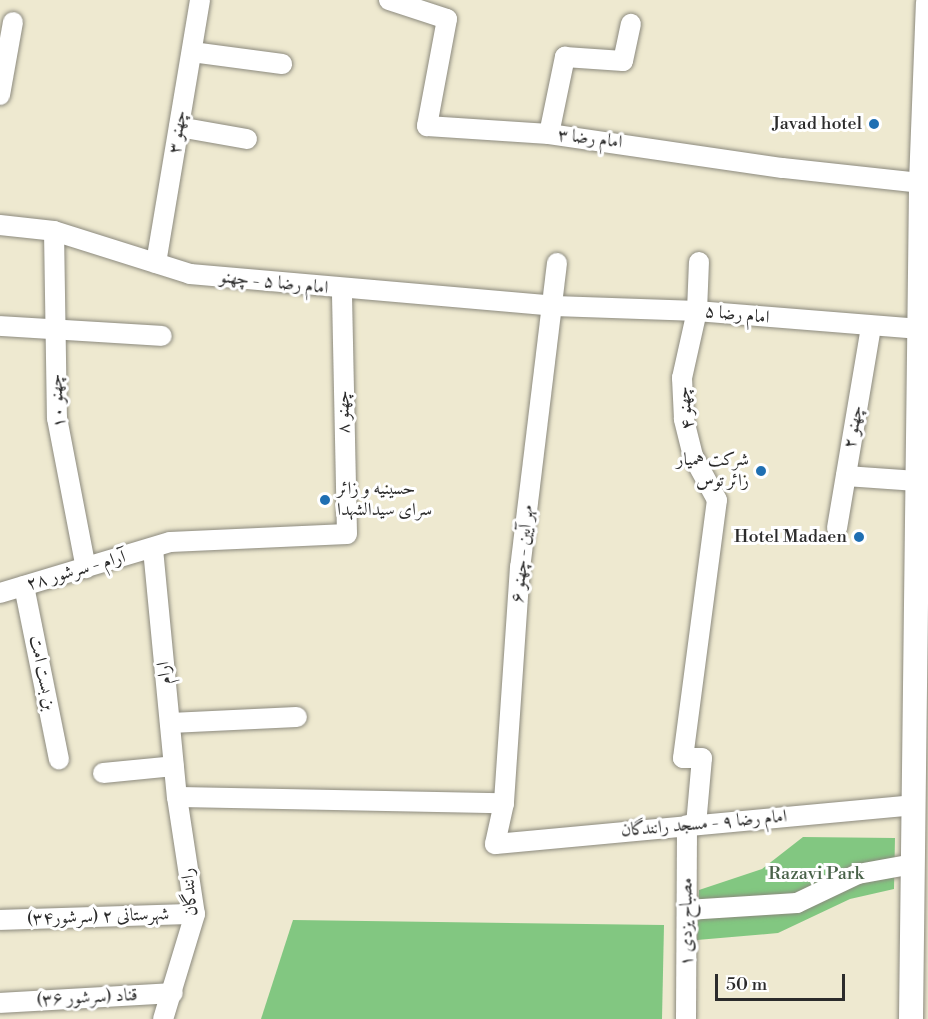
<!DOCTYPE html>
<meta charset="utf-8">
<style>
body{margin:0}
#map{position:relative;width:928px;height:1019px;overflow:hidden;background:#eee9d0;font-family:"Libre Bodoni",Amiri,serif}
div>[style]{position:absolute}
.green>*{inset:0;background:#82c781}
.roads{filter:drop-shadow(0 0 2px #8c8a7e) drop-shadow(0 0 2px #8c8a7e)}
.minor>*{height:20px;margin:-10px;padding:0 10px;transform-origin:10px;border-radius:10px;background:#fff}
.major>*{height:24px;margin:-12px;padding:0 12px;transform-origin:12px;border-radius:12px;background:#fff}
.dots>*{width:16px;height:16px;translate:-50% -50%;box-sizing:border-box;border:3px solid #fff;border-radius:50%}
span{translate:-50% -50%;white-space:nowrap;text-align:center;line-height:1.15;-webkit-text-stroke:6px #fff;paint-order:stroke}
.poi-label{font-size:18px;color:#2b2b2b}
.right{translate:-100% -50%;text-align:right}
.left{translate:0 -50%;text-align:left}
.street-label{font-size:18px;color:#2b2b2b}
.park-label{font-size:18px;color:#496249}
.scale{position:absolute;left:715px;top:974px;width:130px;height:27px;box-sizing:border-box;border:3px solid #2b2b2b;border-top:0;padding-left:8px;font-size:18px;line-height:21px;white-space:nowrap;color:#2b2b2b;-webkit-text-stroke:4px #fff;paint-order:stroke}
</style>
<div id="map">
<div class="green">
<i style="clip-path:polygon(803px 837px,895px 838px,894px 889px,850px 899px,778px 933px,697px 940px,699px 890px,762px 869px)"></i>
<i style="clip-path:polygon(293px 920px,664px 925px,662px 1019px,261px 1019px)"></i>
</div>
<div class="roads">
<div class="minor">
<i style="left:389px;top:0;width:61px;rotate:18.1deg"></i>
<i style="left:447px;top:19px;width:109px;rotate:100.6deg"></i>
<i style="left:427px;top:126px;width:122px;rotate:3.8deg"></i>
<i style="left:549px;top:134px;width:236px;rotate:8.3deg"></i>
<i style="left:783px;top:168px;width:139px;rotate:6.2deg"></i>
<i style="left:192px;top:52px;width:91px;rotate:7.6deg"></i>
<i style="left:0;top:95px;width:74px;rotate:-79.9deg"></i>
<i style="left:179px;top:127px;width:69px;rotate:10deg"></i>
<i style="left:549px;top:134px;width:79px;rotate:-78.3deg"></i>
<i style="left:565px;top:57px;width:58px;rotate:3.9deg"></i>
<i style="left:623px;top:61px;width:38px;rotate:-78deg"></i>
<i style="left:0;top:225px;width:54px;rotate:6.3deg"></i>
<i style="left:54px;top:231px;width:143px;rotate:17.5deg"></i>
<i style="left:190px;top:274px;width:365px;rotate:5deg"></i>
<i style="left:554px;top:306px;width:143px;rotate:2deg"></i>
<i style="left:697px;top:311px;width:223px;rotate:4.6deg"></i>
<i style="left:54px;top:231px;width:187px;rotate:89.1deg"></i>
<i style="left:57px;top:418px;width:153px;rotate:79.1deg"></i>
<i style="left:156px;top:263px;width:267px;rotate:-80.5deg"></i>
<i style="left:557px;top:263px;width:306px;rotate:96.9deg"></i>
<i style="left:520px;top:567px;width:237px;rotate:93.9deg"></i>
<i style="left:504px;top:803px;width:42px;rotate:102.4deg"></i>
<i style="left:495px;top:844px;width:420px;rotate:-5.3deg"></i>
<i style="left:0;top:326px;width:162px;rotate:3.5deg"></i>
<i style="left:846px;top:476px;width:71px;rotate:4deg"></i>
<i style="left:837px;top:528px;width:205px;rotate:-80.4deg"></i>
<i style="left:153px;top:549px;width:249px;rotate:84.5deg"></i>
<i style="left:177px;top:797px;width:118px;rotate:81.3deg"></i>
<i style="left:195px;top:914px;width:110px;rotate:106.9deg"></i>
<i style="left:24px;top:586px;width:177px;rotate:78.6deg"></i>
<i style="left:0;top:593px;width:177px;rotate:-16.7deg"></i>
<i style="left:170px;top:542px;width:177px;rotate:-2.6deg"></i>
<i style="left:347px;top:534px;width:245px;rotate:-91.2deg"></i>
<i style="left:170px;top:723px;width:127px;rotate:-2.7deg"></i>
<i style="left:103px;top:773px;width:71px;rotate:-5.6deg"></i>
<i style="left:177px;top:797px;width:327px;rotate:1.1deg"></i>
<i style="left:696px;top:825px;width:67px;rotate:-84.9deg"></i>
<i style="left:702px;top:758px;width:19px;rotate:180deg"></i>
<i style="left:683px;top:758px;width:260px;rotate:-82.5deg"></i>
<i style="left:717px;top:500px;width:50px;rotate:-118.6deg"></i>
<i style="left:693px;top:456px;width:38px;rotate:-104deg"></i>
<i style="left:684px;top:419px;width:41px;rotate:-92.8deg"></i>
<i style="left:682px;top:378px;width:69px;rotate:-77.4deg"></i>
<i style="left:697px;top:311px;width:49px;rotate:-87.7deg"></i>
<i style="left:687px;top:910px;width:110px;rotate:-3.6deg"></i>
<i style="left:797px;top:903px;width:68px;rotate:-25.4deg"></i>
<i style="left:858px;top:874px;width:56px;rotate:-10.3deg"></i>
<i style="left:0;top:920px;width:195px;rotate:-1.8deg"></i>
<i style="left:0;top:1003px;width:173px;rotate:-3.3deg"></i>
<i style="left:686px;top:1019px;width:194px;rotate:-89.7deg"></i>
</div>
<div class="major">
<i style="left:911px;top:1019px;width:836px;rotate:-89.31deg"></i>
<i style="left:921px;top:183px;width:180px;rotate:-87.8deg"></i>
</div>
</div>
<div class="dots">
<i style="left:874px;top:124px;background:#1f6fb2"></i>
<i style="left:761px;top:471px;background:#1f6fb2"></i>
<i style="left:325px;top:500px;background:#1f6fb2"></i>
<i style="left:859px;top:537px;background:#1f6fb2"></i>
</div>
<div class="poi-label">
<span class="right" style="left:862px;top:124px">Javad hotel</span>
<span class="right" style="left:749px;top:471px">شرکت همیار<br>زائر توس</span>
<span class="left" style="left:337px;top:500px">حسینیه و زائر<br>سرای سیدالشهدا</span>
<span class="right" style="left:847px;top:537px">Hotel Madaen</span>
</div>
<div class="street-label">
<span style="left:178px;top:132px;rotate:-81deg">چهنو ۳</span>
<span style="left:590px;top:139px;rotate:7deg">امام رضا ۳</span>
<span style="left:274px;top:283px;rotate:6deg">امام رضا ۵ - چهنو</span>
<span style="left:737px;top:315px;rotate:6deg">امام رضا ۵</span>
<span style="left:58px;top:401px;rotate:-94deg">چهنو ۱۰</span>
<span style="left:686px;top:408px;rotate:-97deg">چهنو ۴</span>
<span style="left:344px;top:412px;rotate:-91deg">چهنو ۸</span>
<span style="left:854px;top:427px;rotate:-80deg">چهنو ۲</span>
<span style="left:523px;top:554px;rotate:-84deg">مهر آیین - چهنو ۶</span>
<span style="left:76px;top:571px;rotate:-16deg">آرام - سرشور ۲۸</span>
<span style="left:42px;top:673px;rotate:79deg">بن بست امت</span>
<span style="left:165px;top:673px;rotate:-96deg">ارام</span>
<span style="left:704px;top:824px;rotate:-5deg">امام رضا ۹ - مسجد رانندگان</span>
<span style="left:190px;top:892px;rotate:-95deg">رانندگان</span>
<span style="left:98px;top:917px;rotate:-2deg">شهرستانی ۲ (سرشور۳۴)</span>
<span style="left:687px;top:922px;rotate:-90deg">مصباح یزدی ۱</span>
<span style="left:87px;top:998px;rotate:-3deg">قناد (سرشور ۳۶)</span>
</div>
<div class="park-label">
<span style="left:816px;top:874px">Razavi Park</span>
</div>
<div class="scale">50 m</div>
</div>
